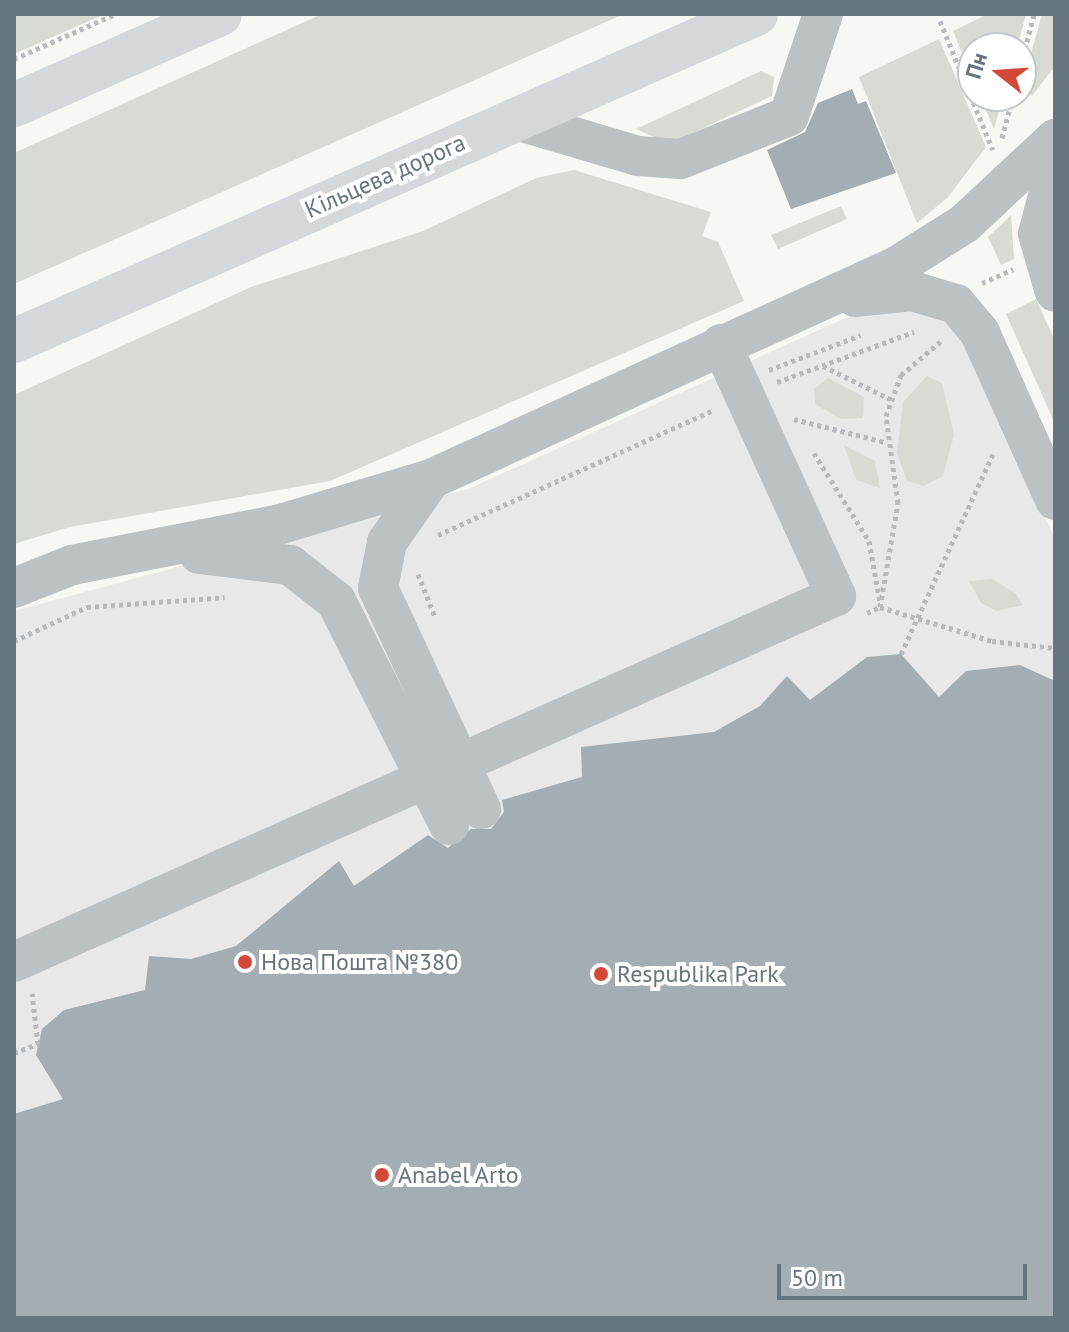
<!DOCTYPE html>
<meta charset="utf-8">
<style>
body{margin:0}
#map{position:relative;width:1069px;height:1332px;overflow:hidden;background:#f7f7f4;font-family:"PT Sans",sans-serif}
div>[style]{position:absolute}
.built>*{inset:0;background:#e8e8e8}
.green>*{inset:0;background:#d8dbd4}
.building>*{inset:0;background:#a4adb1}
.path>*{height:5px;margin-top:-2.5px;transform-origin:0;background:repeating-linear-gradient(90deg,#b7bbbd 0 4px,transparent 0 8px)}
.minor>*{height:40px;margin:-20px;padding:0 20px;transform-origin:20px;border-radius:20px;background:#bcc1c4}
.highway>*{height:44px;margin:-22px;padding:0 22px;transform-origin:22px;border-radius:22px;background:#d4d8db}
.dots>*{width:22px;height:22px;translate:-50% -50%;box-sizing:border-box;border:4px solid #fff;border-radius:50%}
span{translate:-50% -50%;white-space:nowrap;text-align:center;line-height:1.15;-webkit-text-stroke:8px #fff;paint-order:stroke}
.street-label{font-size:24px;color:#65757d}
.poi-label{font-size:24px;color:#65757d}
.left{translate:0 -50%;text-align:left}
.frame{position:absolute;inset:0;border:16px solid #65757d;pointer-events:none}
.north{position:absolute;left:957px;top:32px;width:80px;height:80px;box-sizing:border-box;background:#fff;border:2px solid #c1c8cb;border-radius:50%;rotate:287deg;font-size:22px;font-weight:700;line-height:32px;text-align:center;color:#65757d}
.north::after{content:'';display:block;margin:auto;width:28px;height:36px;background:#d44838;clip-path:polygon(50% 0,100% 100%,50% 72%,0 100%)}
.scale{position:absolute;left:777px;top:1264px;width:250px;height:36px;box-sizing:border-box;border:4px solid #65757d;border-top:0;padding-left:10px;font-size:24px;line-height:28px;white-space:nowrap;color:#65757d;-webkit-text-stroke:6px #fff;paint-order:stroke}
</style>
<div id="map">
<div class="built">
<i style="clip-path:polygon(910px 301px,957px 322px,1055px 539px,1055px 1318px,14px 1318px,14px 611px,468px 489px,872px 306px)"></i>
</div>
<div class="green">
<i style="clip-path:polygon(14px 14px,105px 14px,14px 54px)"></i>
<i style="clip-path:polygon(322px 14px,624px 14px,14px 284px,14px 153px)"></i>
<i style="clip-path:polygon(988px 14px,1026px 14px,1017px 48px,973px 48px,973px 79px,953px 31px)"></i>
<i style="clip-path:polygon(1042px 14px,1055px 14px,1055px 66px,1032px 96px,1024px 79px)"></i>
<i style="clip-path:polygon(939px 39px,986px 147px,948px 197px,917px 223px,859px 77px)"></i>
<i style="clip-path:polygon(761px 71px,774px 77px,772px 96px,669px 144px,636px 129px)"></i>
<i style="clip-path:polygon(980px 96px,1003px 96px,994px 129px)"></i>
<i style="clip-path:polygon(574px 170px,711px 212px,702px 236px,718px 242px,744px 301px,330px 481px,70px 527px,14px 544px,14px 395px,251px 287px,423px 231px,536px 178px)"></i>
<i style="clip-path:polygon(841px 206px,847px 219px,778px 249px,771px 235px)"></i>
<i style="clip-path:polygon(1011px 215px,1014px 259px,1001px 265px,988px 237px)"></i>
<i style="clip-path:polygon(1036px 299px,1055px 341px,1055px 424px,1006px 314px)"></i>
<i style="clip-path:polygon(927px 376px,942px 383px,954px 435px,943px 476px,924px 486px,907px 481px,897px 453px,903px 402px)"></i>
<i style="clip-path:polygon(828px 378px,864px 397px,863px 418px,841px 419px,815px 404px,814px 389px)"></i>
<i style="clip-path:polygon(844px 445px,875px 461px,880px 488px,856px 480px)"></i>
<i style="clip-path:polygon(992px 579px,1015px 593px,1023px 605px,996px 611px,981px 603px,969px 581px)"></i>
</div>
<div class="building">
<i style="clip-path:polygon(852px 89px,858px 104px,866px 101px,896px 173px,791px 209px,767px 150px,805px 132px,818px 103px)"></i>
<i style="clip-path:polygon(901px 654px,939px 697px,966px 671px,1020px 665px,1055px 681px,1055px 1318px,14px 1318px,14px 1114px,63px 1099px,36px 1055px,42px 1029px,64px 1010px,145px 990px,149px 956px,191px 959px,236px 946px,339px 861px,354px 886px,428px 835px,448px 848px,471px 829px,491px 829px,504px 812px,502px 800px,582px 777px,581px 747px,714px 732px,760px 706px,787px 676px,810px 700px,867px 657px)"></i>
</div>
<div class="path">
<i style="left:940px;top:21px;width:139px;rotate:67.7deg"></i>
<i style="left:14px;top:59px;width:111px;rotate:-24deg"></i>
<i style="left:1021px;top:65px;width:53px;rotate:-75.7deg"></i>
<i style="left:1002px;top:138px;width:43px;rotate:-75.3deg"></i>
<i style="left:982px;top:283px;width:34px;rotate:-24deg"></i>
<i style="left:823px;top:366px;width:75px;rotate:26.2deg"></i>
<i style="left:769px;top:370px;width:98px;rotate:-20.8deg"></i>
<i style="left:777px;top:382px;width:146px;rotate:-20.1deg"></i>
<i style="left:794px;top:419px;width:94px;rotate:14.2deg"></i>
<i style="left:814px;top:453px;width:104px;rotate:58deg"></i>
<i style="left:869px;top:541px;width:62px;rotate:79.8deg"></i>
<i style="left:438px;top:535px;width:302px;rotate:-24.4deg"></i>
<i style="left:418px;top:574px;width:46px;rotate:68.4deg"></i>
<i style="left:880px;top:607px;width:106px;rotate:-80.2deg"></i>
<i style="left:898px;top:503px;width:88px;rotate:-97.9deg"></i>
<i style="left:886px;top:416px;width:44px;rotate:-69.9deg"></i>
<i style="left:901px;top:375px;width:52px;rotate:-40.4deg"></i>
<i style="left:867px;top:613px;width:14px;rotate:-25deg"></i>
<i style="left:880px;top:607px;width:117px;rotate:16.9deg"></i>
<i style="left:992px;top:641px;width:63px;rotate:6.3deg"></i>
<i style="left:14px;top:641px;width:81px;rotate:-25deg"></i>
<i style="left:87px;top:607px;width:138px;rotate:-4.1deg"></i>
<i style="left:901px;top:654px;width:222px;rotate:-65.3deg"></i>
<i style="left:14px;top:1053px;width:26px;rotate:-21deg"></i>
<i style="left:38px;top:1044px;width:51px;rotate:-96.7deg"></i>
</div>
<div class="minor">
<i style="left:513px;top:119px;width:130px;rotate:16.5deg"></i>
<i style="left:638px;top:156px;width:43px;rotate:4deg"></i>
<i style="left:681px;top:159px;width:116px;rotate:-21.7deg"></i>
<i style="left:789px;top:116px;width:108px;rotate:-71.6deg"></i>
<i style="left:1055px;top:170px;width:66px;rotate:104.9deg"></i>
<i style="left:1038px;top:234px;width:60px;rotate:73.7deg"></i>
<i style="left:855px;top:297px;width:57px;rotate:-6deg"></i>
<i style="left:912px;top:291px;width:46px;rotate:16.5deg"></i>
<i style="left:956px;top:304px;width:38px;rotate:50deg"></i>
<i style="left:980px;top:333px;width:183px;rotate:65.8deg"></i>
<i style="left:431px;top:479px;width:77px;rotate:124.9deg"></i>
<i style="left:387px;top:542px;width:47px;rotate:101.1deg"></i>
<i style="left:378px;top:588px;width:244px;rotate:65deg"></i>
<i style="left:199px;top:554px;width:92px;rotate:6.9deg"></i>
<i style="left:290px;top:565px;width:58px;rotate:38deg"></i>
<i style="left:336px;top:601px;width:251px;rotate:63.2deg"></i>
<i style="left:14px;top:588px;width:62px;rotate:-21.6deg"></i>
<i style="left:72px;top:565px;width:213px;rotate:-11.1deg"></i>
<i style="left:281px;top:524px;width:157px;rotate:-16.7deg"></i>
<i style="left:431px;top:479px;width:512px;rotate:-24.56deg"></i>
<i style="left:897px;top:266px;width:79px;rotate:-32.1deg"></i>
<i style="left:964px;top:224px;width:125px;rotate:-43deg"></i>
<i style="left:14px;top:962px;width:900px;rotate:-24deg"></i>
<i style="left:836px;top:596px;width:277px;rotate:-114.5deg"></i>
</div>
<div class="highway">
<i style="left:14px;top:105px;width:225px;rotate:-23.8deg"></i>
<i style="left:14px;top:341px;width:811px;rotate:-23.78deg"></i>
</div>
<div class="dots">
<i style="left:245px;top:962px;background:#d44838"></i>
<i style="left:601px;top:974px;background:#d44838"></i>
<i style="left:382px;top:1175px;background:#d44838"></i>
</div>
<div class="street-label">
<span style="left:385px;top:176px;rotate:-24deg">Кільцева дорога</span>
</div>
<div class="poi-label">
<span class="left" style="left:261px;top:962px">Нова Пошта №380</span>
<span class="left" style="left:617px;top:974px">Respublika Park</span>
<span class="left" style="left:398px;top:1175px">Anabel Arto</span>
</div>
<div class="frame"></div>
<div class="north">Пн</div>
<div class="scale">50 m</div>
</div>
